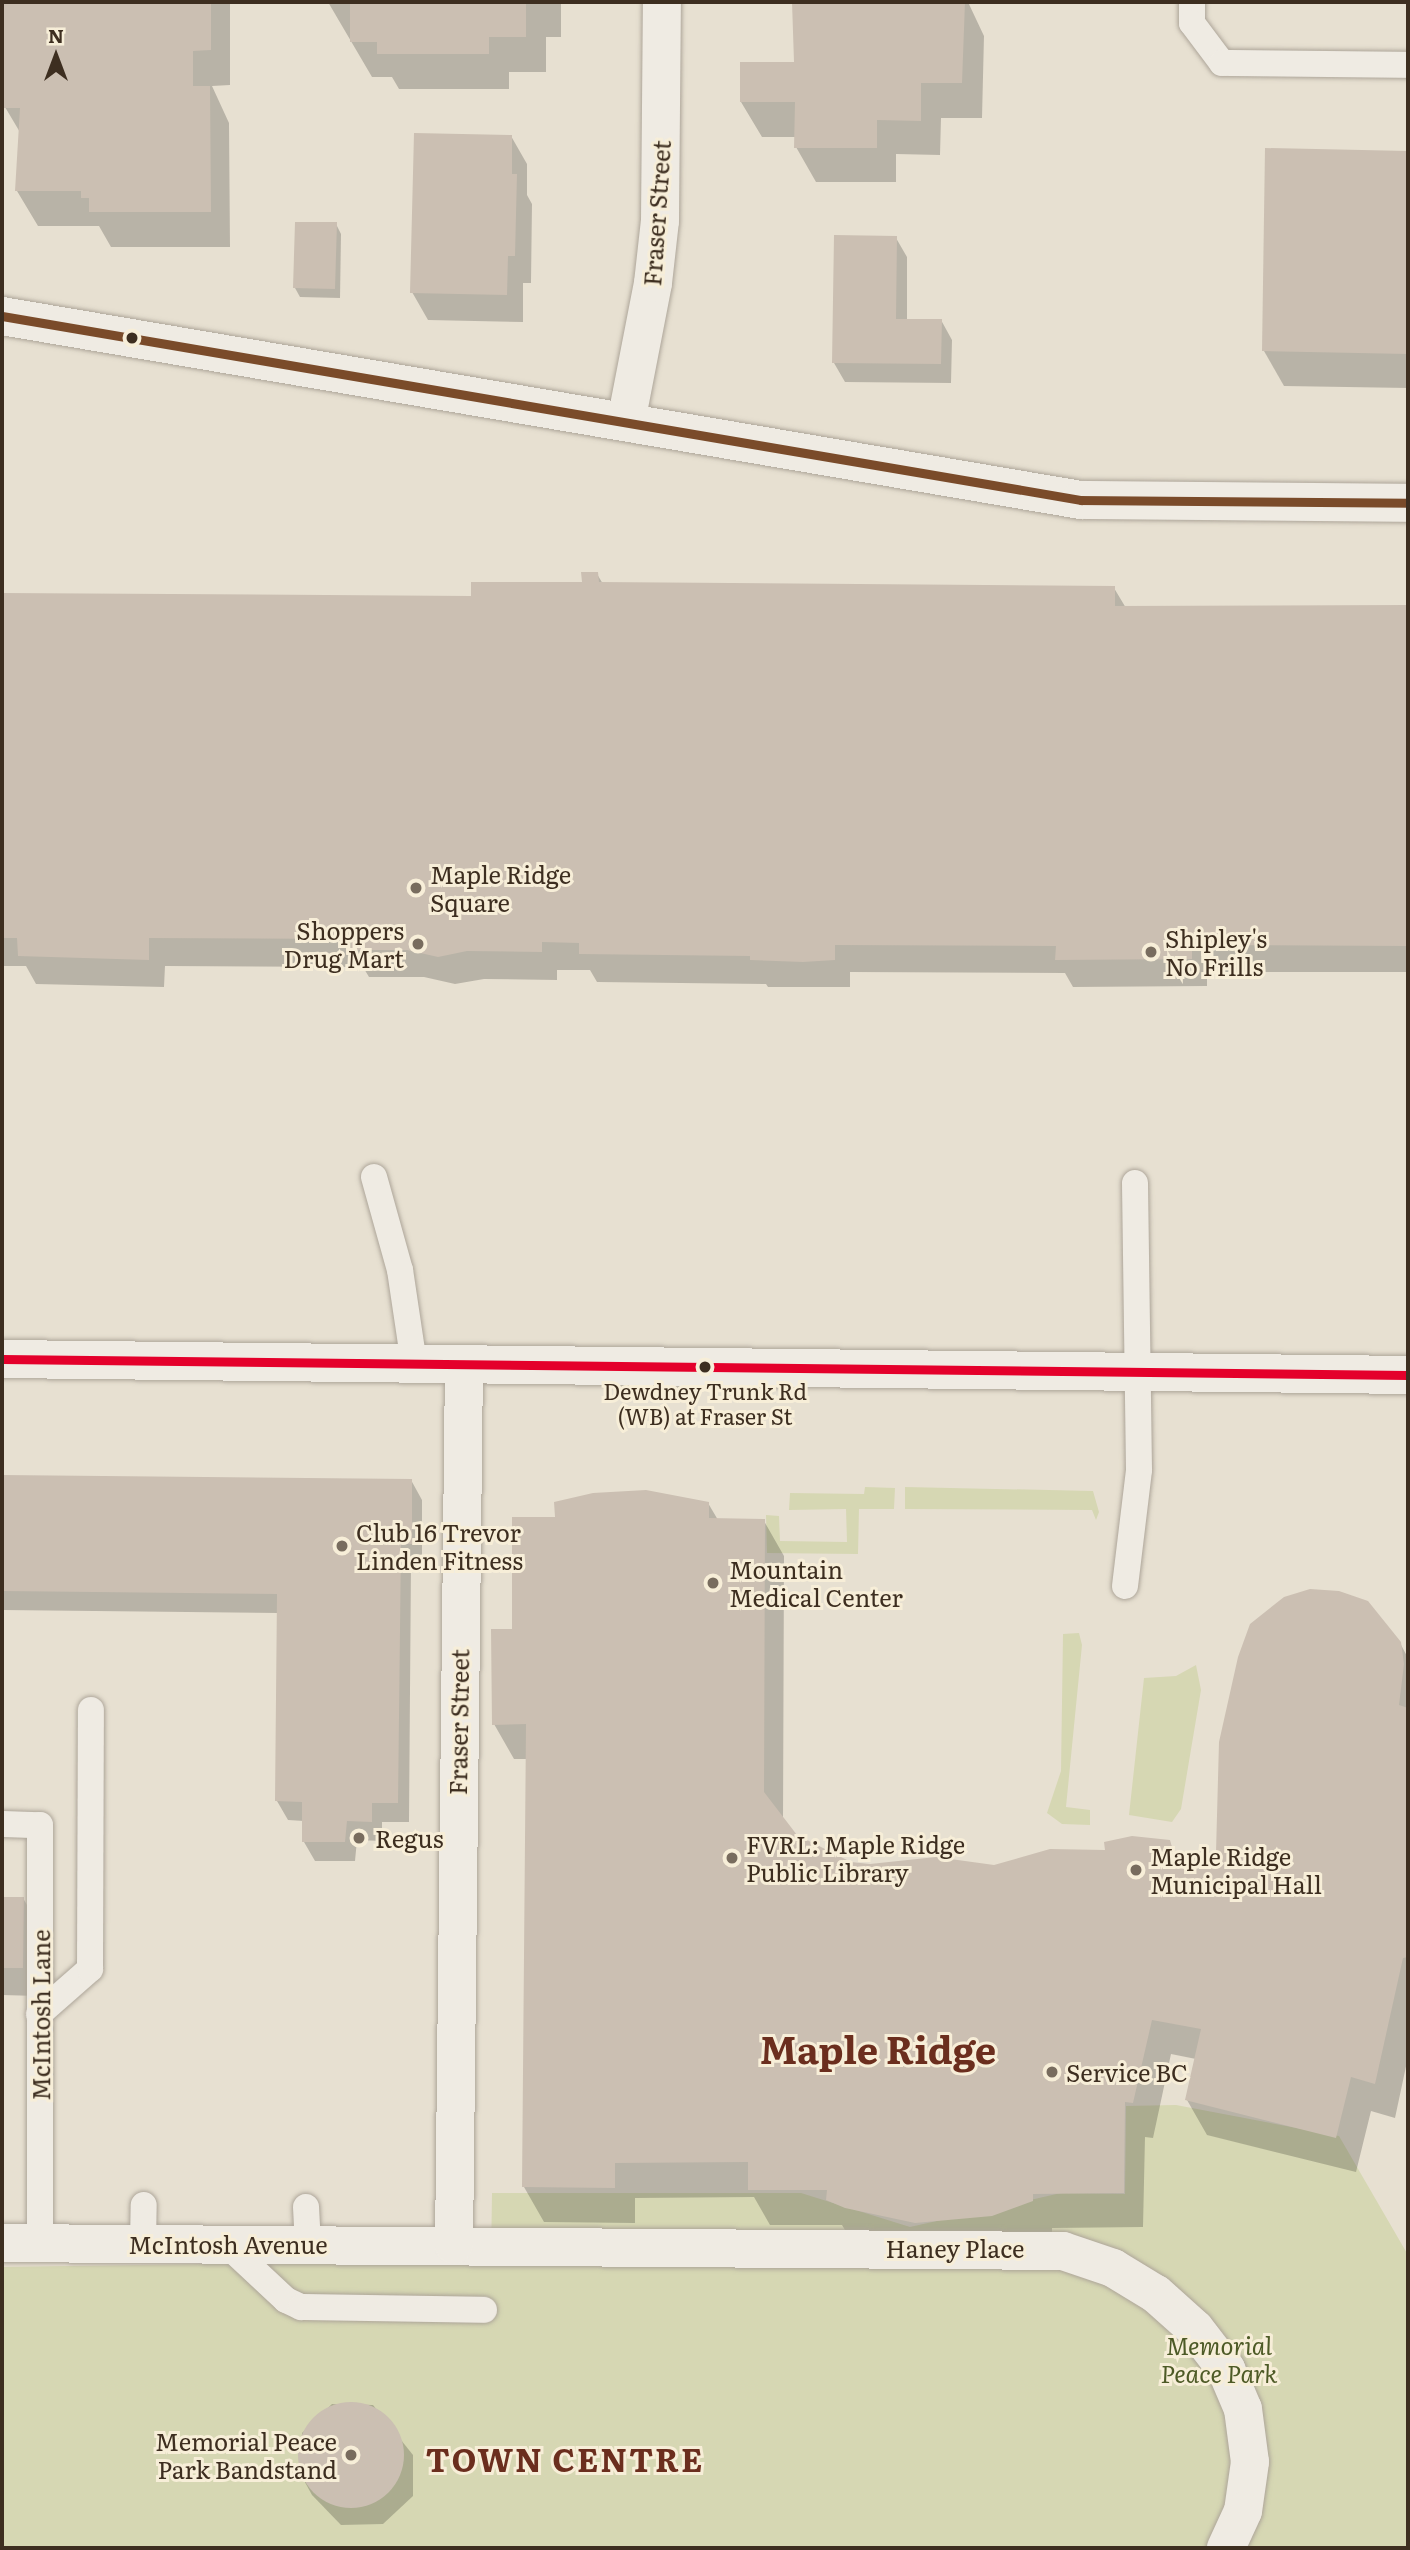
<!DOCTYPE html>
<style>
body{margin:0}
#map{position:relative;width:1410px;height:2550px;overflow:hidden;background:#e7e0d1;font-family:Literata,serif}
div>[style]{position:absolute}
.green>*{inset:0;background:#d6d7b3}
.shadow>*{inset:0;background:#0003}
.building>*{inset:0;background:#cbbfb2}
.round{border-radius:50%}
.roads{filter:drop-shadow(0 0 2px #ada599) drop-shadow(0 0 2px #ada599)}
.lane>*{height:26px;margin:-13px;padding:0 13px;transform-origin:13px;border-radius:13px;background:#efebe3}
.street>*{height:38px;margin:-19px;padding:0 19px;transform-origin:19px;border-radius:19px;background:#efebe3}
.secondary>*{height:38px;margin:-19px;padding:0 19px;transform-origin:19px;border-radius:19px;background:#efebe3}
.bus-1>*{height:9px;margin:-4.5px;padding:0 4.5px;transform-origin:4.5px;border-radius:4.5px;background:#7a4b2a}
.bus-2>*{height:9px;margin:-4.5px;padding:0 4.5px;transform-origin:4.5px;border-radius:4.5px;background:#e4002b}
.dots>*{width:19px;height:19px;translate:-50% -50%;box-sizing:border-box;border:4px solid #f7eed8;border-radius:50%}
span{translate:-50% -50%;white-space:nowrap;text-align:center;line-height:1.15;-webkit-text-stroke:6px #f7eed8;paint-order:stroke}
.bus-label{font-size:22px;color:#3d2e20}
.street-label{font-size:24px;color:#3d2e20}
.poi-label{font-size:24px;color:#3d2e20}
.left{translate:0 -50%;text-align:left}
.right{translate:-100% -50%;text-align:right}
.park-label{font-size:24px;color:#4d5a26;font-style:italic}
.district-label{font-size:32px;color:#6b2e1e;font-weight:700;letter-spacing:2px}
.town-label{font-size:38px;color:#6b2e1e;font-weight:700}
.frame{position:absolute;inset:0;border:4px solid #3d2e20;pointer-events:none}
.north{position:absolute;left:21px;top:21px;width:70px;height:70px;-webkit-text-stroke:5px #f7eed8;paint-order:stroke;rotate:0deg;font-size:19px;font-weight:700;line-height:28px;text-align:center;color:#3d2e20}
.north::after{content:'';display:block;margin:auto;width:24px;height:32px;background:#3d2e20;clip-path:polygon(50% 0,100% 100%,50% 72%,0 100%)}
</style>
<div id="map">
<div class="green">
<i style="clip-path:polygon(865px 1487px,895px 1488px,894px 1509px,859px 1509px,858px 1554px,767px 1553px,766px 1515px,779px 1516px,780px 1541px,847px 1542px,846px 1509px,789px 1510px,790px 1493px,864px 1494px)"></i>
<i style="clip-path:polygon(905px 1487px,1093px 1491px,1099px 1512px,1096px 1520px,1092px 1510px,905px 1509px)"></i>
<i style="clip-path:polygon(1079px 1633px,1082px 1645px,1066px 1807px,1090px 1810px,1090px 1825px,1062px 1824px,1047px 1813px,1061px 1771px,1063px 1634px)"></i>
<i style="clip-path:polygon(1196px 1665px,1201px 1690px,1181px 1809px,1172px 1822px,1129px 1815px,1144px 1678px,1176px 1676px)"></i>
<i style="clip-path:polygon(1176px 2105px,1339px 2136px,1408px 2255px,1408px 2548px,2px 2548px,2px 2267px,491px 2260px,492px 2193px,801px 2193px,910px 2227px,1061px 2193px,1125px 2194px,1126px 2106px)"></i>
</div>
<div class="shadow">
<i style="clip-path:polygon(2px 2px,230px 2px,230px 85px,212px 86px,229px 123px,230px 247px,111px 247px,99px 226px,38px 226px,17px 191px,21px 134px,5px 107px,2px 90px)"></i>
<i style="clip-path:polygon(328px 2px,561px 2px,561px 37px,546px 37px,546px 72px,509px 72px,509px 89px,399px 89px,392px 77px,372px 77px)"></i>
<i style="clip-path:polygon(796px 2px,968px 2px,984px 36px,982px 118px,941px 118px,940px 155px,896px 154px,896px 182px,816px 182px,796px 147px,796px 137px,762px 137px,741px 102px,796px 64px)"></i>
<i style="clip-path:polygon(511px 136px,527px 164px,527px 195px,532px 204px,531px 283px,523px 283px,523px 322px,428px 320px,412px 292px)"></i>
<i style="clip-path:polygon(1267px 150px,1408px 153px,1408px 388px,1284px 386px,1264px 351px)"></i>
<i style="clip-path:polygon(336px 224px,341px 234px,340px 298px,300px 297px,295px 288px)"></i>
<i style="clip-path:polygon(896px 238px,907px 257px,907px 320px,941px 320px,952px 340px,951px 383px,845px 382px,834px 363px)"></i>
<i style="clip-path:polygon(597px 574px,603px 584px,1114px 588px,1126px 608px,1408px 606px,1408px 972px,1207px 972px,1207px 986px,1073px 987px,1065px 973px,850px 972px,850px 987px,768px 987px,766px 984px,597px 982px,590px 970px,557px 970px,557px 980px,484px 979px,455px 984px,424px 977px,369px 977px,363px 967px,165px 966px,164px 987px,36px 984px,26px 966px,2px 966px,2px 595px,473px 598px,584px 584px)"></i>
<i style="clip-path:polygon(2px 1477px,411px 1480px,422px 1500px,422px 1563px,411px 1563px,409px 1822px,382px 1822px,382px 1841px,357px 1840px,355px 1861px,315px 1861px,304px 1842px,304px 1821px,288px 1820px,277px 1801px,279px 1613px,2px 1610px)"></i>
<i style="clip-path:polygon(708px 1503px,718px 1520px,764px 1521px,784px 1556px,783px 1823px,807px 1845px,838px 1860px,870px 1866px,994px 1867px,1169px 1842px,1176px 1853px,1217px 1854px,1400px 1643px,1408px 1658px,1408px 2057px,1395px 2118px,1371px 2111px,1356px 2172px,1207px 2135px,1187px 2100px,1196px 2059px,1171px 2054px,1153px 2138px,1145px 2137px,1143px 2227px,1052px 2228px,1052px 2236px,848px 2235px,842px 2225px,770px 2225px,754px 2197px,635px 2198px,635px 2223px,544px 2222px,524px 2187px,527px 1759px,514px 1759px,494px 1724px,514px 1631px,557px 1518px)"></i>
<i style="clip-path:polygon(2px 1898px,23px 1898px,39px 1926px,38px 1996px,2px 1995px)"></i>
<i style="clip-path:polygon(332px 2404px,373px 2405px,413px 2455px,413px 2496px,383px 2524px,341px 2525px,312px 2495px,301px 2475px,302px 2433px)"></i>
</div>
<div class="building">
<i style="clip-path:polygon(2px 2px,211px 2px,211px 50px,193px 51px,193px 86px,210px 86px,211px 212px,89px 212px,89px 198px,81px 198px,81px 191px,15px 191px,20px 108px,3px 108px)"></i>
<i style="clip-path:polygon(350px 2px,526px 2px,526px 37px,489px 37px,489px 54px,377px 54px,377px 42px,350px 42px)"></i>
<i style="clip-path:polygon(792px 2px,965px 2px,962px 83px,921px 83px,921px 121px,877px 120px,877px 148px,794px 148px,795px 102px,740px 102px,740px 62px,794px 62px)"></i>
<i style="clip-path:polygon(414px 133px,512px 135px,512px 174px,517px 174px,515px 256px,508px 256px,507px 295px,410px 293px)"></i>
<i style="clip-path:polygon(1265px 148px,1408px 151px,1408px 354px,1262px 351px)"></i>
<i style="clip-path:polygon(295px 222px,337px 222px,335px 289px,293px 288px)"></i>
<i style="clip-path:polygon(834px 235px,897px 236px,896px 319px,942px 319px,941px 364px,832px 363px)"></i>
<i style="clip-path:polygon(581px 572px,598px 572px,599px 582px,1115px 586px,1115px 606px,1408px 605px,1408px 946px,1192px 945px,1192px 959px,1055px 960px,1056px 946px,835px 945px,835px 960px,803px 962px,750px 960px,750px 956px,579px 954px,579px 943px,542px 942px,542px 952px,467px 951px,438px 957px,407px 950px,351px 950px,351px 939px,149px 938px,149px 960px,18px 956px,17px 938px,2px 938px,2px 593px,471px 596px,471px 582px,582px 582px)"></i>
<i style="clip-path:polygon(2px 1475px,412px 1479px,412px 1544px,401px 1544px,398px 1803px,372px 1803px,372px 1822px,347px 1821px,345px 1842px,302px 1842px,302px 1802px,275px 1801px,277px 1594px,2px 1591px)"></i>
<i style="clip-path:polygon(646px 1490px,709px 1502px,709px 1518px,765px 1519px,764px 1792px,797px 1835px,851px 1862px,870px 1864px,936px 1857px,994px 1865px,1050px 1849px,1105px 1850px,1104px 1842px,1132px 1836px,1170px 1840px,1173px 1851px,1216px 1852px,1219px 1742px,1238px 1657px,1250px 1624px,1284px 1597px,1310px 1589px,1339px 1591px,1368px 1601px,1401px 1642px,1404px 1664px,1399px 1705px,1408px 1708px,1408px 1957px,1403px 1958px,1375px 2084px,1351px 2077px,1336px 2138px,1185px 2100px,1201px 2029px,1152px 2020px,1133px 2103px,1125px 2102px,1124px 2193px,1033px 2194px,1033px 2201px,992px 2216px,915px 2223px,845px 2208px,826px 2200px,827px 2190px,748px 2190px,748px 2162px,615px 2163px,615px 2188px,522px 2187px,526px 1724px,492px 1725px,491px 1629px,512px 1629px,512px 1517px,555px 1517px,554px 1502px,593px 1493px)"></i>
<i style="clip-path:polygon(2px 1897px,24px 1897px,23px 1968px,2px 1968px)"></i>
<i class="round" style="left:298px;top:2402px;width:106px;height:106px"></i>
</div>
<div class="roads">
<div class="lane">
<i style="left:1192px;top:2px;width:21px;rotate:90deg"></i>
<i style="left:1192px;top:23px;width:50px;rotate:53.1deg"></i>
<i style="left:1222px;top:63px;width:186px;rotate:0.6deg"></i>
<i style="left:374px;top:1177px;width:97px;rotate:74.4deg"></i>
<i style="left:400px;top:1270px;width:95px;rotate:81.5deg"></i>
<i style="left:1125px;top:1586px;width:117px;rotate:-83.1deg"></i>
<i style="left:1139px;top:1470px;width:287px;rotate:-90.8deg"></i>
<i style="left:2px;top:1824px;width:38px;rotate:2deg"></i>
<i style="left:40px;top:1825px;width:419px;rotate:90deg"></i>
<i style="left:39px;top:2014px;width:68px;rotate:-41.4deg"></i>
<i style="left:90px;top:1969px;width:259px;rotate:-89.8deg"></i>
<i style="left:306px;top:2207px;width:37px;rotate:87deg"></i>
<i style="left:143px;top:2244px;width:39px;rotate:-89deg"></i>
<i style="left:226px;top:2244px;width:82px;rotate:43deg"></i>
<i style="left:286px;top:2300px;width:17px;rotate:25deg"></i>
<i style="left:301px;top:2307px;width:183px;rotate:0.9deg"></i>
</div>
<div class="street">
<i style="left:626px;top:422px;width:142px;rotate:-79deg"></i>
<i style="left:653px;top:283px;width:62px;rotate:-83.6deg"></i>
<i style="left:660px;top:221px;width:219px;rotate:-89.5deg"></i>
<i style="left:2px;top:2243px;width:1061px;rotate:0.43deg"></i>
<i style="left:1063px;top:2251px;width:53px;rotate:18.8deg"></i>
<i style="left:1113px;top:2268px;width:50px;rotate:31.2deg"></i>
<i style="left:1156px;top:2294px;width:52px;rotate:41.9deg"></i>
<i style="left:1195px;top:2329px;width:51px;rotate:52.2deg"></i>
<i style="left:1226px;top:2369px;width:43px;rotate:67deg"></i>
<i style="left:1243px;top:2409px;width:53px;rotate:82.5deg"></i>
<i style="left:1250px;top:2462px;width:49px;rotate:98.1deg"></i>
<i style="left:1243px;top:2511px;width:41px;rotate:114.7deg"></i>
<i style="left:454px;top:2245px;width:877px;rotate:-89.35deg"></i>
</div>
<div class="secondary">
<i style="left:2px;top:316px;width:1095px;rotate:9.68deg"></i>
<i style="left:1081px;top:500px;width:327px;rotate:0.5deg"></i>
<i style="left:2px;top:1359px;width:1406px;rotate:0.65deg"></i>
</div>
</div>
<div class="bus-1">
<i style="left:2px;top:316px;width:1095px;rotate:9.68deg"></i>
<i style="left:1081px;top:500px;width:327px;rotate:0.5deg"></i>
</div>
<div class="bus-2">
<i style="left:2px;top:1359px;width:1406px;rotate:0.65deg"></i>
</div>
<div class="dots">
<i style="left:132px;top:338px;background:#3d2e20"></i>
<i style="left:416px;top:888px;background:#786c5e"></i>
<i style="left:418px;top:944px;background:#786c5e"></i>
<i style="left:1151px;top:952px;background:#786c5e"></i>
<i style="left:705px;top:1367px;background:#3d2e20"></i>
<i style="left:342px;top:1546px;background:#786c5e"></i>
<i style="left:713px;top:1583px;background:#786c5e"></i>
<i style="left:359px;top:1838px;background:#786c5e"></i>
<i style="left:732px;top:1858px;background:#786c5e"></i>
<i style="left:1136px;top:1870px;background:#786c5e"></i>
<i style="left:1052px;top:2072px;background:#786c5e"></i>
<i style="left:351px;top:2455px;background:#786c5e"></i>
</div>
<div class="bus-label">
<span style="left:705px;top:1403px">Dewdney Trunk Rd<br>(WB) at Fraser St</span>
</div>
<div class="street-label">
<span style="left:656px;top:213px;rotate:-86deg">Fraser Street</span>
<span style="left:458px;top:1722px;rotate:-89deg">Fraser Street</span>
<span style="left:40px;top:2015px;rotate:-90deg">McIntosh Lane</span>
<span style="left:228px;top:2244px">McIntosh Avenue</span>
<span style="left:955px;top:2248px">Haney Place</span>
</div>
<div class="poi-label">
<span class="left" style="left:430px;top:888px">Maple Ridge<br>Square</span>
<span class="right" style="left:404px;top:944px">Shoppers<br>Drug Mart</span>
<span class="left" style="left:1165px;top:952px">Shipley's<br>No Frills</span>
<span class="left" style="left:356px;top:1546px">Club 16 Trevor<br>Linden Fitness</span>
<span class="left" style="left:729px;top:1583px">Mountain<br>Medical Center</span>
<span class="left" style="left:375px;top:1838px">Regus</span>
<span class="left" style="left:746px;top:1858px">FVRL: Maple Ridge<br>Public Library</span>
<span class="left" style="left:1150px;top:1870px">Maple Ridge<br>Municipal Hall</span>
<span class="left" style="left:1066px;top:2072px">Service BC</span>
<span class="right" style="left:337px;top:2455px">Memorial Peace<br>Park Bandstand</span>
</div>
<div class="park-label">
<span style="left:1219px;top:2359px">Memorial<br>Peace Park</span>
</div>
<div class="district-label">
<span style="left:565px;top:2458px">TOWN CENTRE</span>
</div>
<div class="town-label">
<span style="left:878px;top:2048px">Maple Ridge</span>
</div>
<div class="frame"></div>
<div class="north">N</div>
</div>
